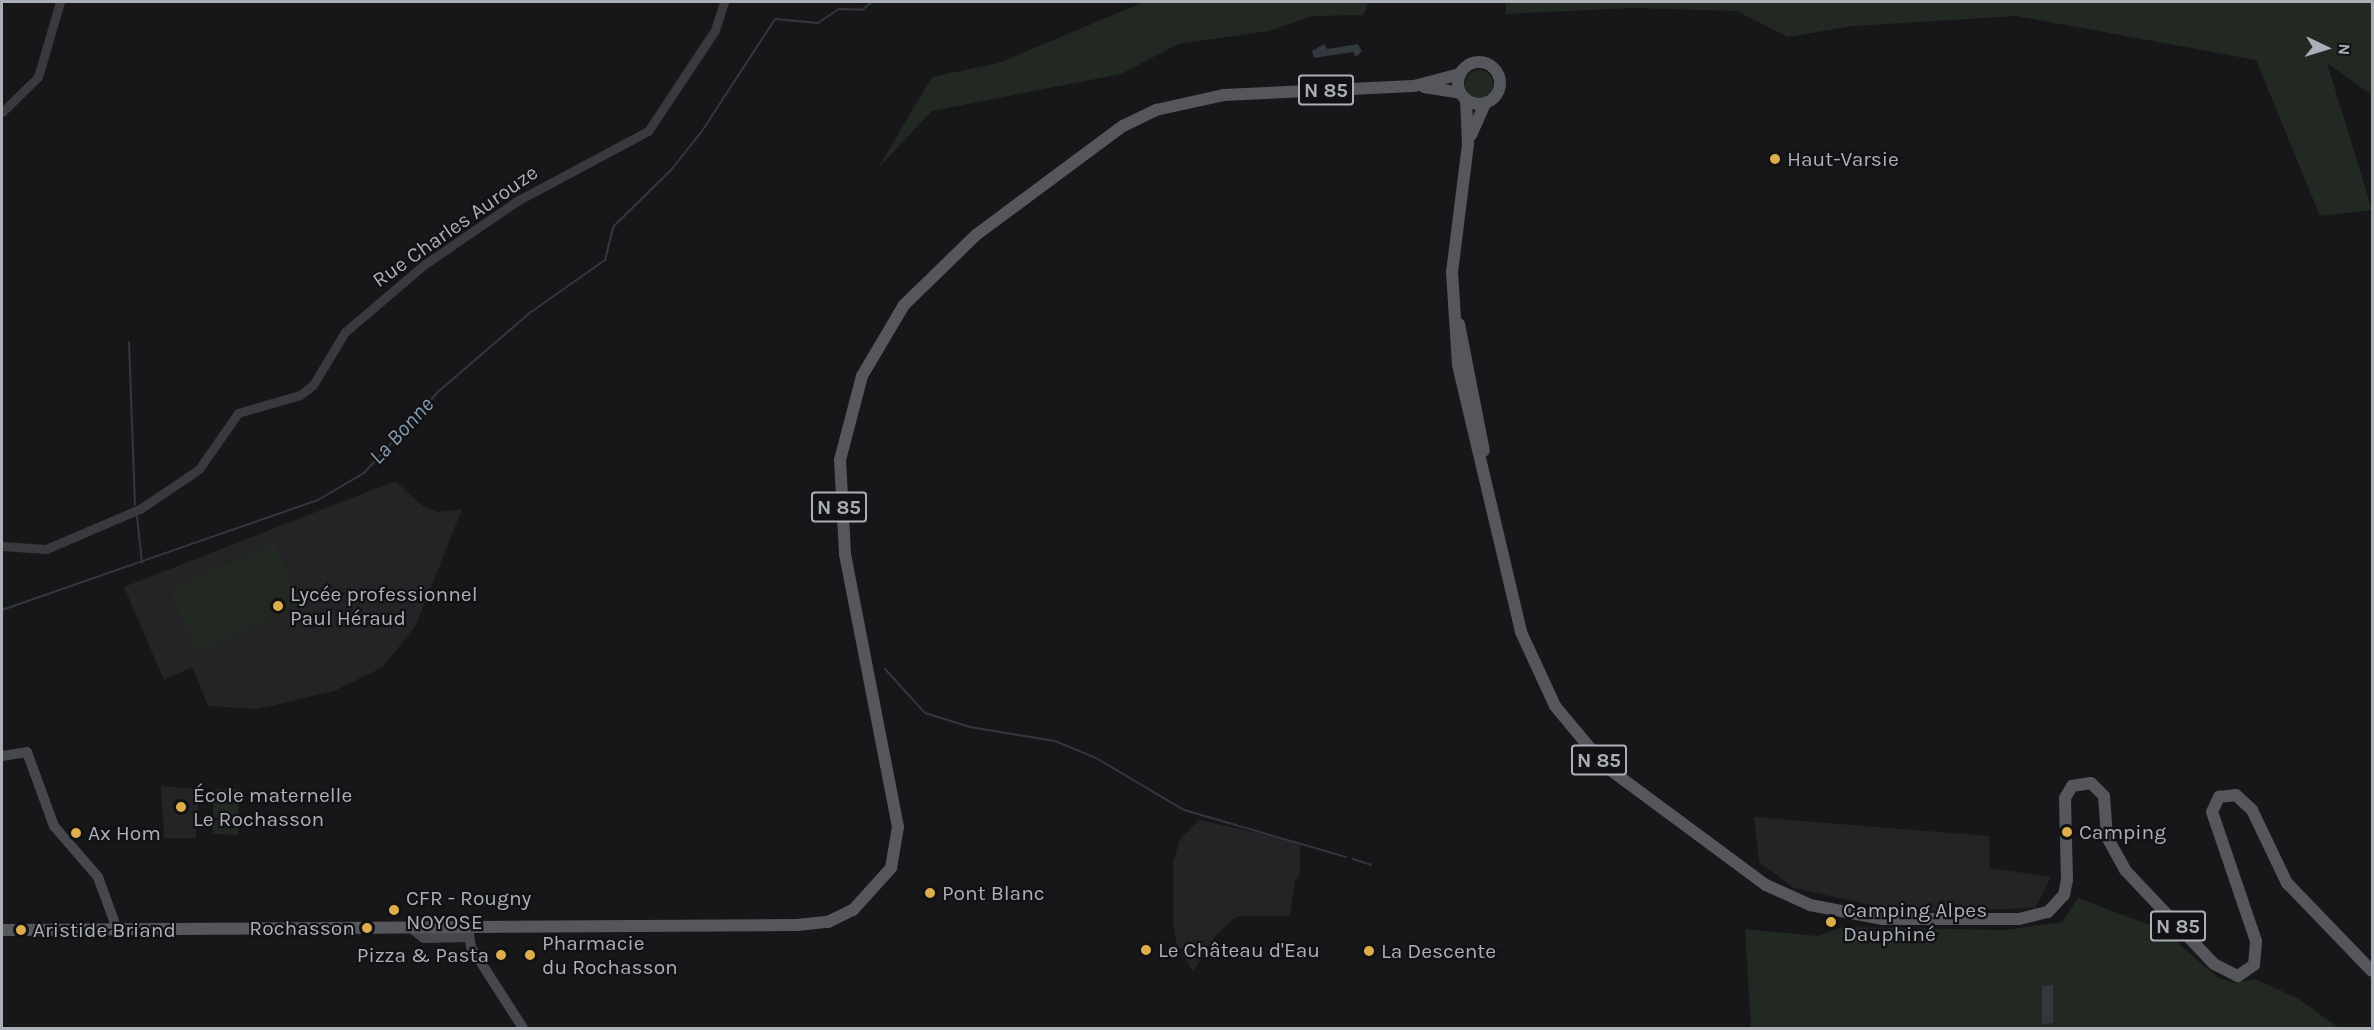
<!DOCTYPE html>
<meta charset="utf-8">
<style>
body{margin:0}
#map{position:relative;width:2374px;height:1030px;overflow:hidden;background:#171719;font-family:Karla,sans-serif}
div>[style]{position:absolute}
.built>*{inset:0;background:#242326}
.green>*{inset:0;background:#222923}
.round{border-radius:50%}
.water>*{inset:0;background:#31383e}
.stream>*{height:2px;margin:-1px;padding:0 1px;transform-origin:1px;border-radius:1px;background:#31383e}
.tertiary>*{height:9px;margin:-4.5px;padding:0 4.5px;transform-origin:4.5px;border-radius:4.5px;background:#39393e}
.secondary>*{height:10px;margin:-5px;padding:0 5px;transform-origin:5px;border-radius:5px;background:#47484d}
.primary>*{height:12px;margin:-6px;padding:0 6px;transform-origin:6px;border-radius:6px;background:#55575c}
.primary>.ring{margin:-6px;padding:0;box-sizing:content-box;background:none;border:12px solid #55575c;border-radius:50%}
.dots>*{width:16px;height:16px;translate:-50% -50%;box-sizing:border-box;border:3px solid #121214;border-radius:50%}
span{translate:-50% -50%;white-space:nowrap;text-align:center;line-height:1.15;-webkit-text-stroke:4.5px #121214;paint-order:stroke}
.shield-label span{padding:2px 4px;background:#121214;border:2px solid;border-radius:4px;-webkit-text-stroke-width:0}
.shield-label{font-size:20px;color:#abafb7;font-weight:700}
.poi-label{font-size:21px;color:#abafb7}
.left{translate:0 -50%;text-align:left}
.right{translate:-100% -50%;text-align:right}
.street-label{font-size:21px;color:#abafb7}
.water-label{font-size:22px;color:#869bae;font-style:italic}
.frame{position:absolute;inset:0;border:3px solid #abafb7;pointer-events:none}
.north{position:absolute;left:2296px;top:18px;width:60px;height:60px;-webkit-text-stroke:4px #121214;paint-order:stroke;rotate:94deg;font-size:16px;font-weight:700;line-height:24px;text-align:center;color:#abafb7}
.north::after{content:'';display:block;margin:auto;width:21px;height:27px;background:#abafb7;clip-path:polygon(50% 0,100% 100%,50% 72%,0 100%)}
</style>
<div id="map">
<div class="built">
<i style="clip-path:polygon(395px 481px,423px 506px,438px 512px,462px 509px,416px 625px,383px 667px,334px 691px,258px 709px,208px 706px,192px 667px,164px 680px,124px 587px)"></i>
<i style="clip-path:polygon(161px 786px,199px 789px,196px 838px,164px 838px)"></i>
<i style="clip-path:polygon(1754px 817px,1989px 836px,1990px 868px,2051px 877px,2035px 908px,1902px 912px,1794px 888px,1759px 862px)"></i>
<i style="clip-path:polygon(1199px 820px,1300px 842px,1300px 875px,1295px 880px,1290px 916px,1237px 916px,1217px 934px,1193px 971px,1177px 945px,1173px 926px,1173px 862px,1180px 839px)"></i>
</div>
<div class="green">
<i style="clip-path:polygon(1144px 2px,1369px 2px,1363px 15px,1312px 16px,1269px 31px,1178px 44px,1121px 74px,932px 111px,878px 168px,932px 77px,999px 63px)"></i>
<i style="clip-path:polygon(1506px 2px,2372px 2px,2372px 95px,2327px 63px,2372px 210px,2320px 216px,2256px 60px,2017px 16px,1853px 26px,1788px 37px,1737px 11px,1632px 8px,1505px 14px)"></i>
<i class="round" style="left:1465px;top:70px;width:28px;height:28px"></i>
<i style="clip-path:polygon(275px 543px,302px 605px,196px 652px,169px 589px)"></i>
<i style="clip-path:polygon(217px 789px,239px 789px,238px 835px,213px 834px,213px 793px)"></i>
<i style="clip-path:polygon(2078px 898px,2163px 930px,2218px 978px,2236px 983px,2255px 979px,2299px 999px,2339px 1028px,1751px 1028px,1745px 929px,1817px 936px,1843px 927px,2005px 930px,2062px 922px)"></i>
</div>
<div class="water">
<i style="clip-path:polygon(1324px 44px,1327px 49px,1358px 44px,1362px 51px,1356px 57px,1353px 52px,1314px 58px,1312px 51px)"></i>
<i style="clip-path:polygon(2053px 985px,2053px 1023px,2042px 1024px,2042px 986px)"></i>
</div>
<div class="stream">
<i style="left:129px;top:342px;width:163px;rotate:87.9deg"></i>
<i style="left:137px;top:516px;width:47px;rotate:83.9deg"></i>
<i style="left:2px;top:610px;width:335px;rotate:-19.2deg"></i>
<i style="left:318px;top:500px;width:53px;rotate:-30.4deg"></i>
<i style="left:364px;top:473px;width:111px;rotate:-47.6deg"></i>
<i style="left:439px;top:391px;width:121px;rotate:-40.7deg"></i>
<i style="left:531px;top:312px;width:90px;rotate:-35.1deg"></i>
<i style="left:605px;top:260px;width:34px;rotate:-76deg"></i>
<i style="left:613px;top:227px;width:81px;rotate:-44.5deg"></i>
<i style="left:671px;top:170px;width:50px;rotate:-51.5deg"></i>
<i style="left:702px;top:131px;width:134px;rotate:-56.9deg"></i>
<i style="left:775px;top:19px;width:43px;rotate:5.3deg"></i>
<i style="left:818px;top:23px;width:25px;rotate:-34deg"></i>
<i style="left:839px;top:9px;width:23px;rotate:2deg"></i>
<i style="left:862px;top:10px;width:13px;rotate:-39deg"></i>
<i style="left:885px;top:669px;width:59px;rotate:47.7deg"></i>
<i style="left:925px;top:713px;width:47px;rotate:17.3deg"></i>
<i style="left:970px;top:727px;width:86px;rotate:9.4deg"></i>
<i style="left:1055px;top:741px;width:44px;rotate:22.5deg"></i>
<i style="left:1096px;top:758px;width:102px;rotate:30.6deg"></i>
<i style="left:1184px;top:810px;width:169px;rotate:16.2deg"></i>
<i style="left:1353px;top:859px;width:19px;rotate:18deg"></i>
</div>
<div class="tertiary">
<i style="left:2px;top:112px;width:50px;rotate:-44.2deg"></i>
<i style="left:38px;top:77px;width:78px;rotate:-73.7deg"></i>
<i style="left:2px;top:546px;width:44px;rotate:3.9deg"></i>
<i style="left:46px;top:549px;width:102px;rotate:-23.1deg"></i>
<i style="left:140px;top:509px;width:71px;rotate:-34.1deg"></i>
<i style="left:199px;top:469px;width:68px;rotate:-55.1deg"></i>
<i style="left:238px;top:413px;width:65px;rotate:-16.2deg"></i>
<i style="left:300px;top:395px;width:16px;rotate:-38deg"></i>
<i style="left:313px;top:385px;width:62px;rotate:-58.9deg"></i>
<i style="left:345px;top:332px;width:105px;rotate:-40.4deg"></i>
<i style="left:425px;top:264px;width:112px;rotate:-34.4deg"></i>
<i style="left:517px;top:201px;width:149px;rotate:-28.1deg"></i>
<i style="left:648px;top:131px;width:121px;rotate:-56.4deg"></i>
<i style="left:715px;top:30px;width:29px;rotate:-72deg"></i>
</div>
<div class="secondary">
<i style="left:2px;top:756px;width:25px;rotate:-9deg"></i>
<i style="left:27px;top:752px;width:79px;rotate:70deg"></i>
<i style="left:54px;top:826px;width:67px;rotate:49.2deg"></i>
<i style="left:98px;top:877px;width:55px;rotate:69.9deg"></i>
<i style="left:411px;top:928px;width:16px;rotate:38deg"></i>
<i style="left:424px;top:938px;width:45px;rotate:-1.3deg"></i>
<i style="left:468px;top:928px;width:19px;rotate:81deg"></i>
<i style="left:471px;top:947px;width:96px;rotate:57.3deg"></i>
</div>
<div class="primary">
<i class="ring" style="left:1458px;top:62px;width:30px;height:30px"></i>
<i style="left:1424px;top:87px;width:37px;rotate:9deg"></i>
<i style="left:1466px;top:99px;width:45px;rotate:87.5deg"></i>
<i style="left:1468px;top:144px;width:129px;rotate:97.1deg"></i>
<i style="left:1452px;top:272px;width:93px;rotate:86.3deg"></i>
<i style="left:1458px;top:365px;width:274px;rotate:76.7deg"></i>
<i style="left:1521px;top:632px;width:81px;rotate:65.3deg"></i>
<i style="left:1555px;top:706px;width:78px;rotate:50.2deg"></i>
<i style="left:1605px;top:766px;width:200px;rotate:36.5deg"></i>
<i style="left:1766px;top:885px;width:48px;rotate:24.4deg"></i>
<i style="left:1810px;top:905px;width:74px;rotate:10.9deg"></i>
<i style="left:1883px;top:919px;width:136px"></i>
<i style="left:2019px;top:919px;width:30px;rotate:-14deg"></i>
<i style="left:2048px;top:912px;width:23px;rotate:-47deg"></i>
<i style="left:2064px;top:895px;width:15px;rotate:-79deg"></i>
<i style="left:2067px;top:880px;width:82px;rotate:-91.4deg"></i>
<i style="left:2065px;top:798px;width:14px;rotate:-60deg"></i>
<i style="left:2072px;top:786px;width:19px;rotate:-9deg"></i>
<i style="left:2091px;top:783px;width:18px;rotate:45deg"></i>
<i style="left:2104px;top:796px;width:41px;rotate:85.8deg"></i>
<i style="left:2107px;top:837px;width:38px;rotate:61deg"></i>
<i style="left:2125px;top:870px;width:129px;rotate:46.6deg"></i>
<i style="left:2214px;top:964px;width:27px;rotate:27deg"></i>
<i style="left:2238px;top:976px;width:19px;rotate:-35deg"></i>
<i style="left:2254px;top:965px;width:24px;rotate:-85deg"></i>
<i style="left:2256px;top:941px;width:136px;rotate:-108.8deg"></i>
<i style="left:2212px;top:812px;width:17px;rotate:-65deg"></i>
<i style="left:2219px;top:797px;width:17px;rotate:-7deg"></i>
<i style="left:2236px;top:795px;width:22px;rotate:43deg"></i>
<i style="left:2252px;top:810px;width:81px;rotate:64.4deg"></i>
<i style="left:2287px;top:883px;width:122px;rotate:46deg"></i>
<i style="left:1471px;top:135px;width:35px;rotate:-66deg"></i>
<i style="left:1459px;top:324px;width:129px;rotate:78.9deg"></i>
<i style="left:2px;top:930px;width:795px;rotate:-0.36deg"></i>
<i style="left:797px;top:925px;width:31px;rotate:-6deg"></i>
<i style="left:828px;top:922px;width:28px;rotate:-26deg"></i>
<i style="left:853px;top:910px;width:57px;rotate:-47.9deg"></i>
<i style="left:891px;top:868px;width:42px;rotate:-80.3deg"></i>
<i style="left:898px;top:827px;width:278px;rotate:-101deg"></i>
<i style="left:845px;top:554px;width:94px;rotate:-93deg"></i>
<i style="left:840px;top:460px;width:87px;rotate:-75.3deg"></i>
<i style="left:862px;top:376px;width:82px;rotate:-59.4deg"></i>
<i style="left:904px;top:305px;width:100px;rotate:-44.2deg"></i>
<i style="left:976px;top:235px;width:183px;rotate:-36.6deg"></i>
<i style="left:1123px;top:126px;width:37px;rotate:-26deg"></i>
<i style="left:1156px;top:110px;width:70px;rotate:-12.4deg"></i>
<i style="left:1224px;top:95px;width:190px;rotate:-2.7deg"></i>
<i style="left:1414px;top:86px;width:48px;rotate:-14.6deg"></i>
</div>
<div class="dots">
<i style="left:1775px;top:159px;background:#ddae4b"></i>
<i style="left:278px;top:606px;background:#ddae4b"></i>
<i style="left:181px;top:807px;background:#ddae4b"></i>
<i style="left:2067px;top:832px;background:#ddae4b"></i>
<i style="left:76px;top:833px;background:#ddae4b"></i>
<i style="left:930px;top:893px;background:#ddae4b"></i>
<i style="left:394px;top:910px;background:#ddae4b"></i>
<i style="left:1831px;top:922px;background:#ddae4b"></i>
<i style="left:367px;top:928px;background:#ddae4b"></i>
<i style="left:21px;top:930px;background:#ddae4b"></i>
<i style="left:1146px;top:950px;background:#ddae4b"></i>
<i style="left:1369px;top:951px;background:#ddae4b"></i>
<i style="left:501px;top:955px;background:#ddae4b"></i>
<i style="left:530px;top:955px;background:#ddae4b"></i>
</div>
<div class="shield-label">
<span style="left:1326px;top:90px">N 85</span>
<span style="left:839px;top:507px">N 85</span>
<span style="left:1599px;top:760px">N 85</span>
<span style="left:2178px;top:926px">N 85</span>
</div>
<div class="poi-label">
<span class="left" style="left:1787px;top:159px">Haut-Varsie</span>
<span class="left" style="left:290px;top:606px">Lycée professionnel<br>Paul Héraud</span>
<span class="left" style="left:193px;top:807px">École maternelle<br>Le Rochasson</span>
<span class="left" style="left:2079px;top:832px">Camping</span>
<span class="left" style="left:88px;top:833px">Ax Hom</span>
<span class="left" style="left:942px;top:893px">Pont Blanc</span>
<span class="left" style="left:406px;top:910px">CFR - Rougny<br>NOYOSE</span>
<span class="left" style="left:1843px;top:922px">Camping Alpes<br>Dauphiné</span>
<span class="right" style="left:355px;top:928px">Rochasson</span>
<span class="left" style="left:33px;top:930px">Aristide Briand</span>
<span class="left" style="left:542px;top:955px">Pharmacie<br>du Rochasson</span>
<span class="left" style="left:1158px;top:950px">Le Château d'Eau</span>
<span class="left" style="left:1381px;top:951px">La Descente</span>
<span class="right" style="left:489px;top:955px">Pizza &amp; Pasta</span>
</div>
<div class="street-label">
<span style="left:455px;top:226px;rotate:-35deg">Rue Charles Aurouze</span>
</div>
<div class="water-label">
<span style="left:402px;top:431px;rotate:-47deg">La Bonne</span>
</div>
<div class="frame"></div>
<div class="north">N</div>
</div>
